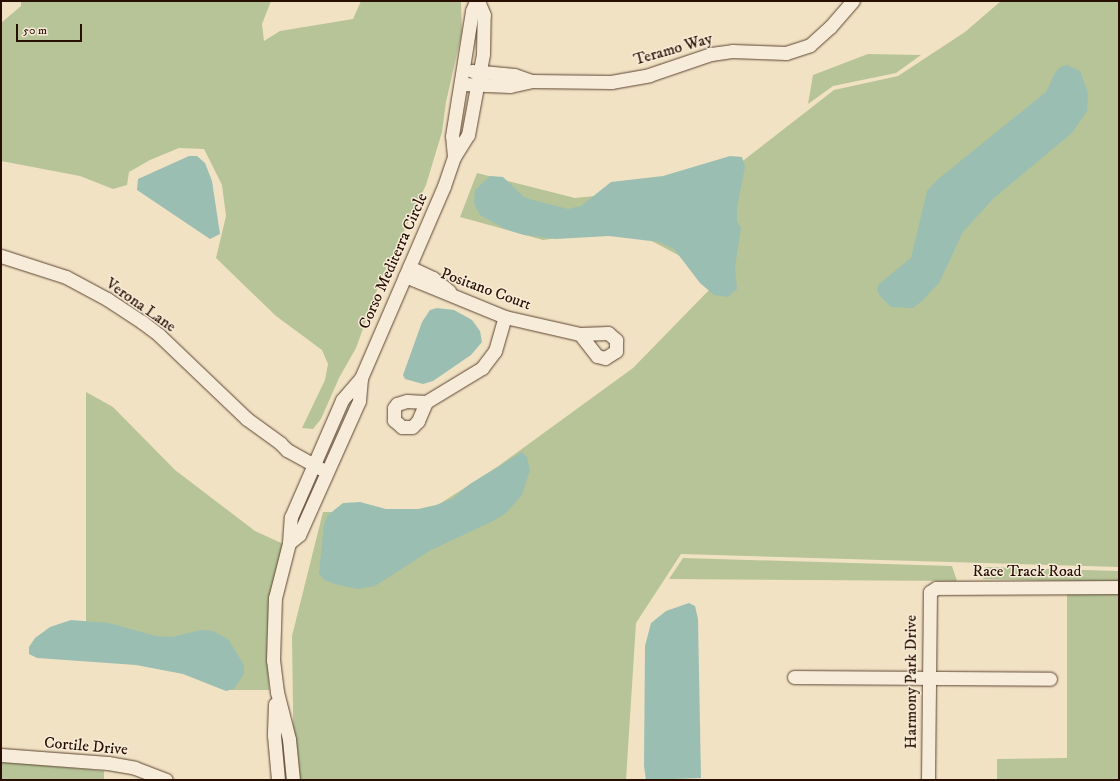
<!DOCTYPE html>
<style>
body{margin:0}
#map{position:relative;width:1120px;height:781px;overflow:hidden;background:#f2e2c4;font-family:"IM FELL DW Pica",serif}
div>[style]{position:absolute}
.green>*{inset:0;background:#b6c497}
.water>*{inset:0;background:#9bbeb2}
.roads{filter:drop-shadow(0 0 1px #5b4431) drop-shadow(0 0 1px #5b4431)}
.minor>*{height:13px;margin:-6.5px;padding:0 6.5px;transform-origin:6.5px;border-radius:6.5px;background:#f7ecd9}
span{translate:-50% -50%;white-space:nowrap;text-align:center;line-height:1.15;-webkit-text-stroke:3px #f7ecd9;paint-order:stroke}
.street-label{font-size:16px;color:#290f00}
.frame{position:absolute;inset:0;border:2px solid #290f00;pointer-events:none}
.scale{position:absolute;left:16px;top:24px;width:66px;height:18px;box-sizing:border-box;border:2px solid #290f00;border-top:0;padding-left:5px;font-size:12px;line-height:14px;white-space:nowrap;color:#290f00;-webkit-text-stroke:3px #f7ecd9;paint-order:stroke}
</style>
<div id="map">
<div class="green">
<i style="clip-path:polygon(21px 1px,271px 1px,262px 24px,264px 41px,280px 31px,353px 19px,361px 1px,461px 1px,462px 32px,446px 102px,442px 132px,426px 185px,381px 279px,356px 348px,339px 378px,321px 419px,313px 429px,302px 428px,325px 380px,328px 364px,322px 350px,276px 316px,216px 258px,226px 216px,222px 185px,204px 149px,179px 148px,150px 160px,129px 172px,127px 185px,113px 189px,80px 176px,1px 161px,1px 23px,21px 6px)"></i>
<i style="clip-path:polygon(1001px 1px,1119px 1px,1119px 567px,681px 554px,636px 623px,626px 780px,294px 780px,292px 636px,323px 512px,427px 512px,497px 467px,633px 368px,712px 287px,695px 264px,629px 229px,543px 240px,460px 217px,477px 173px,575px 198px,713px 184px,834px 90px,898px 76px,965px 32px)"></i>
<i style="clip-path:polygon(868px 54px,921px 55px,896px 73px,833px 86px,808px 104px,813px 75px)"></i>
<i style="clip-path:polygon(86px 392px,113px 407px,175px 470px,255px 531px,290px 547px,280px 577px,267px 638px,269px 690px,228px 690px,175px 668px,86px 659px)"></i>
<i style="clip-path:polygon(683px 558px,952px 566px,957px 581px,669px 579px)"></i>
<i style="clip-path:polygon(985px 567px,1119px 571px,1119px 780px,997px 780px,997px 759px,1067px 758px,1067px 581px,983px 579px)"></i>
<i style="clip-path:polygon(1px 761px,104px 771px,104px 780px,1px 780px)"></i>
</div>
<div class="water">
<i style="clip-path:polygon(1067px 65px,1080px 71px,1088px 93px,1087px 111px,1072px 133px,993px 199px,963px 232px,939px 283px,922px 301px,913px 308px,891px 307px,880px 296px,877px 290px,879px 284px,911px 258px,927px 191px,937px 180px,1046px 92px,1055px 73px,1060px 67px)"></i>
<i style="clip-path:polygon(189px 156px,197px 156px,205px 163px,212px 181px,220px 234px,210px 239px,137px 190px,138px 179px)"></i>
<i style="clip-path:polygon(730px 156px,742px 157px,745px 167px,737px 207px,737px 221px,741px 228px,735px 267px,737px 289px,728px 297px,714px 295px,700px 283px,674px 249px,659px 242px,609px 236px,556px 239px,524px 235px,505px 229px,480px 215px,474px 204px,475px 190px,490px 176px,503px 177px,524px 197px,533px 200px,568px 209px,581px 206px,611px 182px,663px 176px)"></i>
<i style="clip-path:polygon(437px 308px,454px 310px,472px 320px,480px 331px,482px 342px,471px 355px,433px 381px,423px 384px,405px 379px,403px 375px,422px 322px,430px 310px)"></i>
<i style="clip-path:polygon(522px 452px,527px 457px,530px 470px,522px 495px,505px 514px,491px 522px,431px 550px,375px 586px,358px 589px,338px 585px,324px 580px,319px 573px,324px 524px,328px 515px,343px 503px,360px 502px,386px 509px,418px 509px,436px 505px,452px 499px,470px 484px)"></i>
<i style="clip-path:polygon(689px 603px,695px 606px,698px 619px,701px 778px,646px 780px,644px 766px,645px 646px,651px 623px,666px 611px)"></i>
<i style="clip-path:polygon(71px 620px,109px 623px,156px 636px,172px 637px,201px 630px,213px 631px,228px 639px,244px 665px,244px 674px,234px 689px,226px 691px,183px 674px,136px 665px,37px 658px,29px 654px,29px 647px,35px 638px,50px 627px)"></i>
</div>
<div class="roads">
<div class="minor">
<i style="left:472px;top:71px;width:42px;rotate:5.4deg"></i>
<i style="left:514px;top:75px;width:18px;rotate:19deg"></i>
<i style="left:463px;top:84px;width:47px;rotate:2.4deg"></i>
<i style="left:510px;top:86px;width:22px;rotate:-13deg"></i>
<i style="left:531px;top:81px;width:80px;rotate:0.7deg"></i>
<i style="left:611px;top:82px;width:39px;rotate:-10deg"></i>
<i style="left:649px;top:75px;width:65px;rotate:-18.7deg"></i>
<i style="left:711px;top:54px;width:21px;rotate:-8deg"></i>
<i style="left:732px;top:51px;width:54px;rotate:2.1deg"></i>
<i style="left:786px;top:53px;width:25px;rotate:-18deg"></i>
<i style="left:810px;top:45px;width:27px;rotate:-42deg"></i>
<i style="left:830px;top:27px;width:35px;rotate:-49deg"></i>
<i style="left:454px;top:157px;width:26px;rotate:-58deg"></i>
<i style="left:468px;top:135px;width:82px;rotate:-79.5deg"></i>
<i style="left:483px;top:54px;width:39px;rotate:-89deg"></i>
<i style="left:484px;top:15px;width:15px;rotate:-113deg"></i>
<i style="left:1px;top:256px;width:68px;rotate:17.9deg"></i>
<i style="left:66px;top:277px;width:47px;rotate:28.2deg"></i>
<i style="left:107px;top:299px;width:42px;rotate:33.3deg"></i>
<i style="left:142px;top:322px;width:21px;rotate:37deg"></i>
<i style="left:159px;top:335px;width:122px;rotate:43.7deg"></i>
<i style="left:247px;top:419px;width:41px;rotate:36deg"></i>
<i style="left:280px;top:443px;width:10px;rotate:45deg"></i>
<i style="left:287px;top:450px;width:39px;rotate:29deg"></i>
<i style="left:409px;top:267px;width:26px;rotate:25deg"></i>
<i style="left:433px;top:278px;width:21px;rotate:39deg"></i>
<i style="left:405px;top:276px;width:108px;rotate:22.3deg"></i>
<i style="left:505px;top:317px;width:77px;rotate:12.8deg"></i>
<i style="left:580px;top:334px;width:28px;rotate:-2deg"></i>
<i style="left:608px;top:333px;width:11px;rotate:41deg"></i>
<i style="left:616px;top:340px;width:11px;rotate:90deg"></i>
<i style="left:616px;top:351px;width:13px;rotate:148deg"></i>
<i style="left:605px;top:358px;width:8px;rotate:-166deg"></i>
<i style="left:597px;top:356px;width:28px;rotate:-128deg"></i>
<i style="left:426px;top:402px;width:21px;rotate:113deg"></i>
<i style="left:418px;top:421px;width:8px;rotate:135deg"></i>
<i style="left:412px;top:427px;width:10px;rotate:180deg"></i>
<i style="left:402px;top:427px;width:11px;rotate:-139deg"></i>
<i style="left:394px;top:420px;width:12px;rotate:-90deg"></i>
<i style="left:394px;top:408px;width:5px;rotate:-53deg"></i>
<i style="left:397px;top:404px;width:10px;rotate:-17deg"></i>
<i style="left:407px;top:401px;width:19px;rotate:3deg"></i>
<i style="left:426px;top:402px;width:66px;rotate:-31.3deg"></i>
<i style="left:482px;top:368px;width:21px;rotate:-53deg"></i>
<i style="left:495px;top:351px;width:35px;rotate:-74deg"></i>
<i style="left:289px;top:543px;width:13px;rotate:-39deg"></i>
<i style="left:299px;top:535px;width:147px;rotate:-65.9deg"></i>
<i style="left:359px;top:401px;width:23px;rotate:-85deg"></i>
<i style="left:361px;top:378px;width:209px;rotate:-66.6deg"></i>
<i style="left:444px;top:186px;width:31px;rotate:-71deg"></i>
<i style="left:454px;top:157px;width:21px;rotate:-95deg"></i>
<i style="left:452px;top:136px;width:127px;rotate:-80.9deg"></i>
<i style="left:472px;top:11px;width:11px;rotate:-68deg"></i>
<i style="left:794px;top:677px;width:256px;rotate:0.4deg"></i>
<i style="left:275px;top:704px;width:31px;rotate:92deg"></i>
<i style="left:274px;top:735px;width:45px;rotate:84.9deg"></i>
<i style="left:1px;top:755px;width:107px;rotate:4.3deg"></i>
<i style="left:108px;top:763px;width:27px;rotate:10deg"></i>
<i style="left:135px;top:768px;width:33px;rotate:21deg"></i>
<i style="left:293px;top:780px;width:41px;rotate:-95.6deg"></i>
<i style="left:289px;top:739px;width:49px;rotate:-104.3deg"></i>
<i style="left:277px;top:692px;width:32px;rotate:-97deg"></i>
<i style="left:273px;top:660px;width:62px;rotate:-88.2deg"></i>
<i style="left:275px;top:598px;width:57px;rotate:-75.7deg"></i>
<i style="left:289px;top:543px;width:26px;rotate:-86deg"></i>
<i style="left:291px;top:517px;width:128px;rotate:-66.4deg"></i>
<i style="left:342px;top:400px;width:29px;rotate:-49deg"></i>
<i style="left:928px;top:780px;width:188px;rotate:-89.4deg"></i>
<i style="left:930px;top:592px;width:7px;rotate:-34deg"></i>
<i style="left:936px;top:588px;width:183px;rotate:-0.3deg"></i>
</div>
</div>
<div class="street-label">
<span style="left:673px;top:49px;rotate:-16deg">Teramo Way</span>
<span style="left:393px;top:261px;rotate:-66deg">Corso Mediterra Circle</span>
<span style="left:486px;top:289px;rotate:20deg">Positano Court</span>
<span style="left:141px;top:305px;rotate:35deg">Verona Lane</span>
<span style="left:1027px;top:571px">Race Track Road</span>
<span style="left:911px;top:682px;rotate:-90deg">Harmony Park Drive</span>
<span style="left:86px;top:746px;rotate:5deg">Cortile Drive</span>
</div>
<div class="frame"></div>
<div class="scale">50 m</div>
</div>
